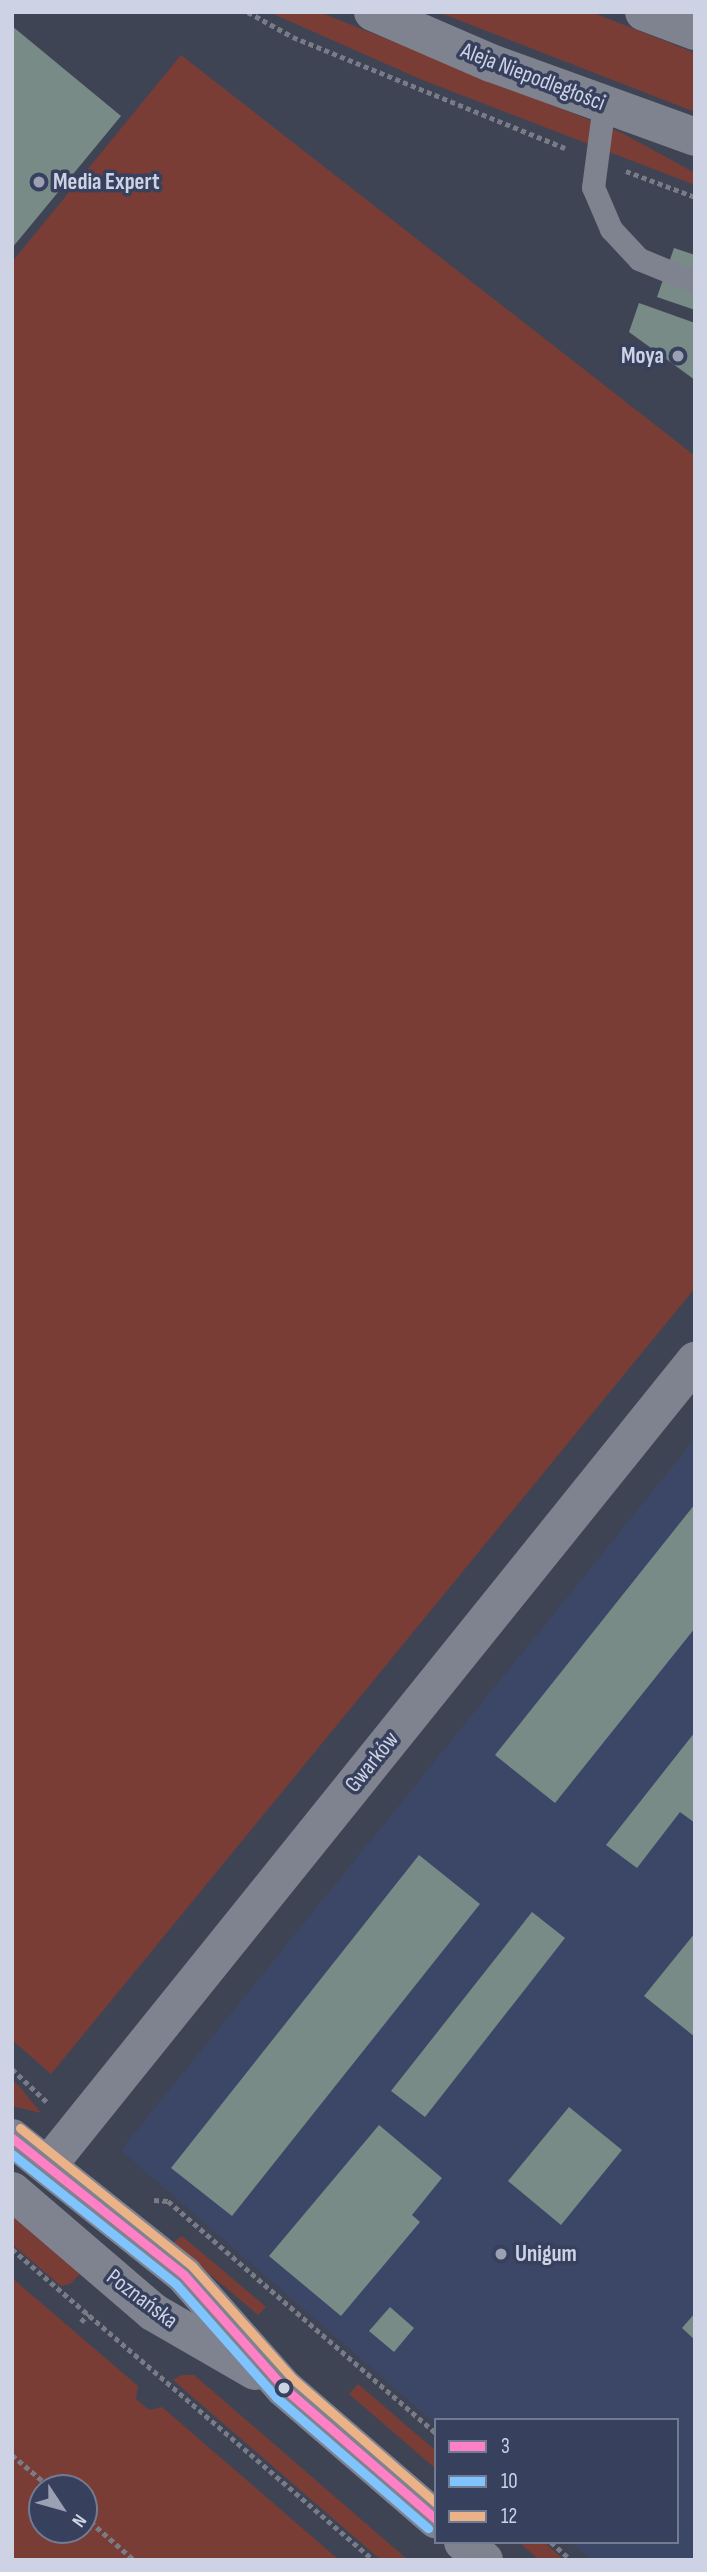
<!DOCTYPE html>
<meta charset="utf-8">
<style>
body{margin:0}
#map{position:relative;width:707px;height:2572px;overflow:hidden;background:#3f4455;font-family:"Sofia Sans Condensed",sans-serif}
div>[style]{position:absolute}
.built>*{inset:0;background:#3c4767}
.green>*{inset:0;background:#7a3d35}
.building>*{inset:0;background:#798b86}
.path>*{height:4.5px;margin-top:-2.25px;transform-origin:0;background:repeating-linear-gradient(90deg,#797c87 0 5px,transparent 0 8.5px)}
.service>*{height:23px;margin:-11.5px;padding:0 11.5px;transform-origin:11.5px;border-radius:11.5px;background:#7f828f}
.minor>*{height:38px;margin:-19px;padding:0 19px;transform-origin:19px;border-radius:19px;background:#7f828f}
.tertiary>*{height:38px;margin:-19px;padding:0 19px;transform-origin:19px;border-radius:19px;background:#7f828f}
.secondary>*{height:38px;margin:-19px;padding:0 19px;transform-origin:19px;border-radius:19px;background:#7f828f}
.bus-1>*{height:9px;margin:-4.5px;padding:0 4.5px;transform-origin:4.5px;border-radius:4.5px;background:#ff80c5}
.bus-2>*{height:9px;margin:-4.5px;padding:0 4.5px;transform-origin:4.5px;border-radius:4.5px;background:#80c4ff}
.bus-3>*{height:9px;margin:-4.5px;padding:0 4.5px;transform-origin:4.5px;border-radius:4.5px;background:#ebb288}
.dots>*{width:19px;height:19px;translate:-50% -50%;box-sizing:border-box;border:4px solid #37405d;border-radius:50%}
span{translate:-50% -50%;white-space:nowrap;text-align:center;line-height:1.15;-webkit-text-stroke:7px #37405d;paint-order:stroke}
.street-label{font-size:23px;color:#cdd3e5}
.poi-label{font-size:23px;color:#cdd3e5;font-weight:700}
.left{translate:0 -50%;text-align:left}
.right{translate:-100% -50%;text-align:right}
.frame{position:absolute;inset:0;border:14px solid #cdd3e5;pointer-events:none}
.legend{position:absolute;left:434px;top:2418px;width:245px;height:126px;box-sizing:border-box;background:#37405d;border:2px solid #737b93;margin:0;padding:9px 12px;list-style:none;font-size:21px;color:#cdd3e5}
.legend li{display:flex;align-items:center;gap:14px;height:35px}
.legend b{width:35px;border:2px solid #737b93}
.north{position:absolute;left:28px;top:2474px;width:70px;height:70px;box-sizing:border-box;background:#37405d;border:2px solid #737b93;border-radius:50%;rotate:126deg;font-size:19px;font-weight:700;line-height:28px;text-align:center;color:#cdd3e5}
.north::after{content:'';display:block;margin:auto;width:24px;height:32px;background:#9ba1b3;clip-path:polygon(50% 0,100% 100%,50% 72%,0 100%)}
</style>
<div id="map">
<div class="built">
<i style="clip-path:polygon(695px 1439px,695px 2560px,592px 2560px,571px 2542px,677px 2542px,677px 2420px,436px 2420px,436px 2424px,121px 2150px)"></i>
</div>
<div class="green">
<i style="clip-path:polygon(269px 12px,319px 12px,622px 133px,695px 173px,695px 185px,420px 79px)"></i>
<i style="clip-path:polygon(438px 12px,591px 12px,695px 53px,695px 112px)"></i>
<i style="clip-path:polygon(181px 55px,695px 456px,695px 1288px,51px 2074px,12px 2040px,12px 262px)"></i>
<i style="clip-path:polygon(12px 2080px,19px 2086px,41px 2113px,12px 2106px)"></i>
<i style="clip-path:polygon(12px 2216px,80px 2274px,70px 2284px,61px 2286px,12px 2244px)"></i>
<i style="clip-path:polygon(182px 2236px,266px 2307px,258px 2315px,173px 2243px)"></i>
<i style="clip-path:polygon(evenodd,12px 2278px,138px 2386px,136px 2399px,149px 2410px,162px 2407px,339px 2560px,12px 2560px,12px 2278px,84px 2488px,84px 2530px,42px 2530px,42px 2488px,84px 2488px)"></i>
<i style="clip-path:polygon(182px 2375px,194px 2375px,408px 2560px,381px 2560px,173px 2380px)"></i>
<i style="clip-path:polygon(358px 2384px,436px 2451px,436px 2469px,349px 2394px)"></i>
<i style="clip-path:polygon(519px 2542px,544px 2542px,564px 2560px,539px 2560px)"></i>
</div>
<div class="building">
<i style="clip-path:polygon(12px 26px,121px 116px,12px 248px)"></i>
<i style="clip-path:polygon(674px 248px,695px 255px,695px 310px,657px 297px)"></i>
<i style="clip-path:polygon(639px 303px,695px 323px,695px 380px,629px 332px)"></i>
<i style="clip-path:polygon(695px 1504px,695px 1628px,555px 1803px,495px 1755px)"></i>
<i style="clip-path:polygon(695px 1732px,695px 1823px,680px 1812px,637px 1868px,606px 1845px)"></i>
<i style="clip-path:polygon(419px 1855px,480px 1904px,232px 2216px,171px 2168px)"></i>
<i style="clip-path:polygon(532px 1912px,565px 1938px,425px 2117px,391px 2091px)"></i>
<i style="clip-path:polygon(695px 1933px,695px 2037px,644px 1996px)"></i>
<i style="clip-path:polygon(569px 2107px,622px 2150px,561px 2225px,508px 2181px)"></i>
<i style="clip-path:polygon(379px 2125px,442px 2178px,412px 2215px,420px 2222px,341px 2316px,269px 2256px)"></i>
<i style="clip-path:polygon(390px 2307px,414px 2328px,394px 2352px,369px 2331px)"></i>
<i style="clip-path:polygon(695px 2313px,695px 2340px,682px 2328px)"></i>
</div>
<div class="path">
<i style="left:248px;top:12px;width:51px;rotate:29.1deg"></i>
<i style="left:293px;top:37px;width:294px;rotate:22.2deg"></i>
<i style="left:626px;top:171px;width:74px;rotate:20.6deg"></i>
<i style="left:12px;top:2069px;width:48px;rotate:43.3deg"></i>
<i style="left:154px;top:2200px;width:14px;rotate:4deg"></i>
<i style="left:168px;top:2201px;width:354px;rotate:40.9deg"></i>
<i style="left:12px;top:2249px;width:476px;rotate:40.7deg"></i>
<i style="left:81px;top:2322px;width:11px;rotate:-49deg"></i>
<i style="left:12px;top:2455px;width:51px;rotate:40.2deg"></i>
<i style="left:84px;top:2516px;width:67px;rotate:41.3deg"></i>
<i style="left:551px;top:2542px;width:27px;rotate:42deg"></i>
</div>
<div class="service">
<i style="left:604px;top:104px;width:84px;rotate:97.5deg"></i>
<i style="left:593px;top:187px;width:46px;rotate:66.8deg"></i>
<i style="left:611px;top:229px;width:41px;rotate:47deg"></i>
<i style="left:639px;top:259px;width:61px;rotate:22.3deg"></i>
</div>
<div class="minor">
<i style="left:49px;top:2164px;width:1031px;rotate:-51.18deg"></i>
</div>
<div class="tertiary">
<i style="left:373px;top:12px;width:129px;rotate:23.4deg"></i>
<i style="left:491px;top:63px;width:217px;rotate:19.9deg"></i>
<i style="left:644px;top:12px;width:54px;rotate:20.4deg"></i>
</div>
<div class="secondary">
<i style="left:12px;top:2138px;width:220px;rotate:38.5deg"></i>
<i style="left:184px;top:2275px;width:151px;rotate:48.5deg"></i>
<i style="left:284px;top:2388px;width:201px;rotate:40.8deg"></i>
<i style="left:12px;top:2191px;width:186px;rotate:40.6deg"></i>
<i style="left:153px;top:2312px;width:118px;rotate:30deg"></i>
<i style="left:463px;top:2542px;width:28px;rotate:41deg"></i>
</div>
<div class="bus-1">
<i style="left:12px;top:2138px;width:220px;rotate:38.5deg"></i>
<i style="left:184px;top:2275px;width:151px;rotate:48.5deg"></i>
<i style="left:284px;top:2388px;width:201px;rotate:40.8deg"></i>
</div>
<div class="bus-2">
<i style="left:12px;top:2154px;width:209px;rotate:38.4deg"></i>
<i style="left:176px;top:2284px;width:151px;rotate:48.5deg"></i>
<i style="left:276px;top:2397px;width:201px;rotate:40.8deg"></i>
</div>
<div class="bus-3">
<i style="left:20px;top:2128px;width:221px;rotate:38.7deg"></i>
<i style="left:192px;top:2266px;width:152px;rotate:48.2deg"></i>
<i style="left:293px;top:2379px;width:189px;rotate:40.9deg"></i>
</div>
<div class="dots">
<i style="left:39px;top:182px;background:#9ba1b3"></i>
<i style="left:678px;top:356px;background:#9ba1b3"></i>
<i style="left:501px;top:2254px;background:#9ba1b3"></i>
<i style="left:284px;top:2388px;background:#cdd3e5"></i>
</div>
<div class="street-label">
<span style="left:533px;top:77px;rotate:21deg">Aleja Niepodległości</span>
<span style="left:372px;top:1762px;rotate:-51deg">Gwarków</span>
<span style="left:142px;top:2299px;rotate:37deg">Poznańska</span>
</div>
<div class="poi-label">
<span class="left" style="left:53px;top:182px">Media Expert</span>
<span class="right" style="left:664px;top:356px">Moya</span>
<span class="left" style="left:515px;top:2254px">Unigum</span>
</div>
<div class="frame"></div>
<ul class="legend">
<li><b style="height:9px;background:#ff80c5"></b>3</li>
<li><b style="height:9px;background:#80c4ff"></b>10</li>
<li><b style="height:9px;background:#ebb288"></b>12</li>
</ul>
<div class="north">N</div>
</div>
